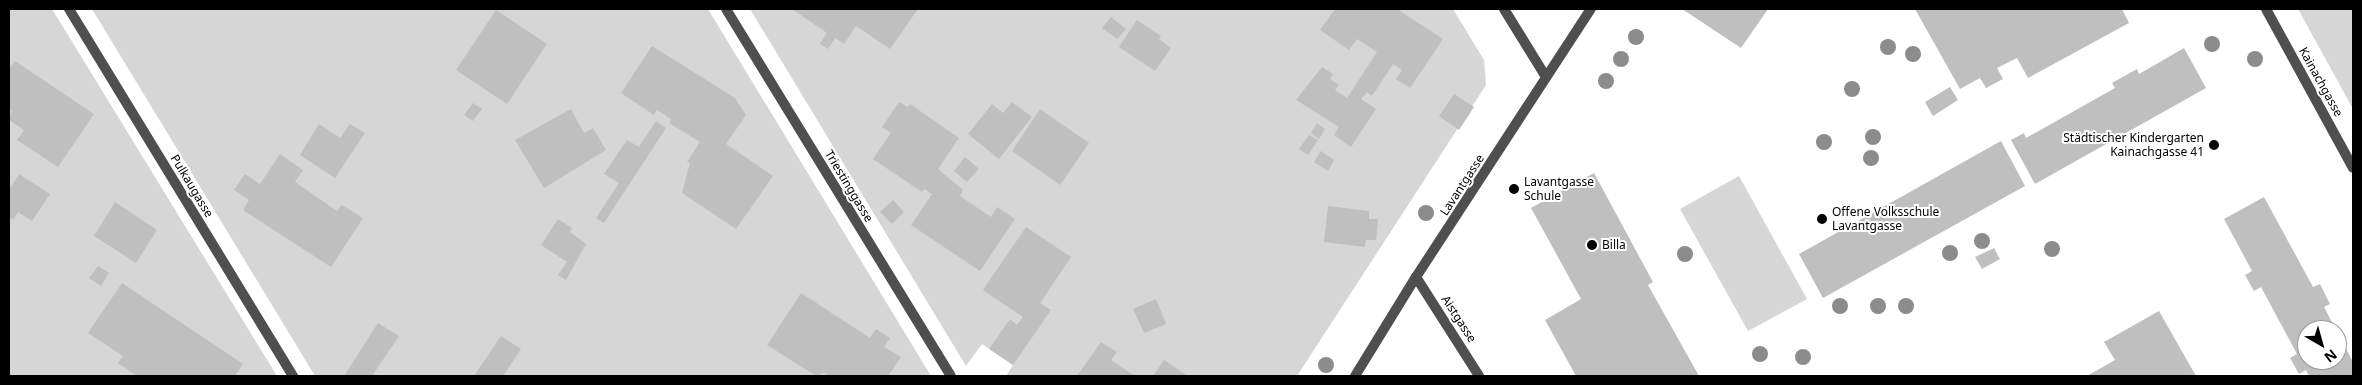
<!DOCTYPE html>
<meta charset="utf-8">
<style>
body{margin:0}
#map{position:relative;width:2362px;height:385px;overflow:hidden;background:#fff;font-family:"Noto Sans",sans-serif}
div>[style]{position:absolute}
.green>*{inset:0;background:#d6d6d6}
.building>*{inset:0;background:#bfbfbf}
.minor>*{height:10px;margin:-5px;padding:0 5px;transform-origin:5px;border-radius:5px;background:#4f4f4f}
.trees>*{width:16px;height:16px;margin:-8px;border-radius:50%;background:#8c8c8c}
.dots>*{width:14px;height:14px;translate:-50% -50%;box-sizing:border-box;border:2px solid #fff;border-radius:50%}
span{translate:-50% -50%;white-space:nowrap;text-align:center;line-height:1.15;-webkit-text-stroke:4px #fff;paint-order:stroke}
.street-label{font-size:12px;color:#000}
.poi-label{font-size:12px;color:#000}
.right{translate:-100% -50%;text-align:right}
.left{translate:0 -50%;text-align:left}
.frame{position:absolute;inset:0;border:10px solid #000;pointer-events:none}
.north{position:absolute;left:2297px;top:320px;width:50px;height:50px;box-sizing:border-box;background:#fff;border:1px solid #999;border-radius:50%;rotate:142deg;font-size:14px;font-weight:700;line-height:20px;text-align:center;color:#000}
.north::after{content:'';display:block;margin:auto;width:18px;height:22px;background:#000;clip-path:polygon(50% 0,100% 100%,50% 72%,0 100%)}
</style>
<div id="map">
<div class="green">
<i style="clip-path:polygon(9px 9px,52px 9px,277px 376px,9px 376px)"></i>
<i style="clip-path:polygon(92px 9px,708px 9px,931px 376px,315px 376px)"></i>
<i style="clip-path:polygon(750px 9px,1453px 9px,1484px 60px,1486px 85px,1297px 376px,1006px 376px,1013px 365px,982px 344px,966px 366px)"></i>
<i style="clip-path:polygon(2298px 9px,2353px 9px,2353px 109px)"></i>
<i style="clip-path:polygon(1739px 176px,1807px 299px,1748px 331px,1680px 209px)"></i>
</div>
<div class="building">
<i style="clip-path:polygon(792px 9px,918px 9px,890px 49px,856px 26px,844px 44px,835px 38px,828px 49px,820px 44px,827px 33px)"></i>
<i style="clip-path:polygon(1335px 9px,1397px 9px,1443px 39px,1410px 88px,1396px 79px,1402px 70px,1393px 64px,1372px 96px,1367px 92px,1361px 99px,1376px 109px,1351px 147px,1334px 135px,1339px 127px,1296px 100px,1322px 67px,1333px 74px,1330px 79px,1339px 85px,1335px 90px,1347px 98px,1377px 52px,1357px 39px,1349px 50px,1320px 30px)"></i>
<i style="clip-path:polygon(1682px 9px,1768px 9px,1741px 48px)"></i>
<i style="clip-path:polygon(1915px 9px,2122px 9px,2129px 23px,2028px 78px,2017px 58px,1997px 68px,2003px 79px,1986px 88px,1980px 78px,1960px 89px)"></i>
<i style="clip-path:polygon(496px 10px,547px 44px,507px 104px,456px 70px)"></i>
<i style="clip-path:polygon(1111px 17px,1126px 29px,1117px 39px,1102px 28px)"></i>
<i style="clip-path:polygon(1137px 20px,1161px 36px,1159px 39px,1171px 48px,1155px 71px,1119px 47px)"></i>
<i style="clip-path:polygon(652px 46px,735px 98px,746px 115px,726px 144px,773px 176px,736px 229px,682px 193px,690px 163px,687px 162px,700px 142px,669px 123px,671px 119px,657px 110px,654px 115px,621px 93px)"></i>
<i style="clip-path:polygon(2184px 48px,2206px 88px,2035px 184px,2011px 140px,2024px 133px,2026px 138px,2115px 88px,2112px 83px,2137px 69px,2139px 74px)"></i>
<i style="clip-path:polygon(15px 61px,94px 114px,58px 167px,17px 140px,24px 130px,9px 120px,12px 110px,9px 108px,9px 69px)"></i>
<i style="clip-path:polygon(1950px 87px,1958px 100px,1933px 116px,1925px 102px)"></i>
<i style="clip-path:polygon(1454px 94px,1474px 107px,1459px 130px,1439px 116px)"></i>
<i style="clip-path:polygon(899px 102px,908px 107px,910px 104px,959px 138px,938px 169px,963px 190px,960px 196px,991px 217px,997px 207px,1015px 219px,980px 271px,911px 225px,932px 194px,924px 189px,922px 192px,873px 159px,891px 133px,882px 127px)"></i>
<i style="clip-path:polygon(1012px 102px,1032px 117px,999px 159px,968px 134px,992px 104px,1003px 113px)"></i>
<i style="clip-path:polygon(473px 103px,482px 109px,473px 121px,464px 115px)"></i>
<i style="clip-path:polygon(571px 109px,584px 133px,593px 128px,606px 150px,544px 188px,515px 140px)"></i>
<i style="clip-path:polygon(1040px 109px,1089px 143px,1060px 185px,1012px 151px)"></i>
<i style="clip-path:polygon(656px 121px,666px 128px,604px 223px,596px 218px,619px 183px,604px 174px,627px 140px,639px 147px)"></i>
<i style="clip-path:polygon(1317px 123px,1325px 129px,1319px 139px,1311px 133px)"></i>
<i style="clip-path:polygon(319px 124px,340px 138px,350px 124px,365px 133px,335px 178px,300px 155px)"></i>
<i style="clip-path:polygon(1309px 135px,1318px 140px,1308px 155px,1299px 149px)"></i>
<i style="clip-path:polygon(2001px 141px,2025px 186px,1823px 298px,1799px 254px)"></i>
<i style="clip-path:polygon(1321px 151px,1334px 160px,1328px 171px,1314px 162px)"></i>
<i style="clip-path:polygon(280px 154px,303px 170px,295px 182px,337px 211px,342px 205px,363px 218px,331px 267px,243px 210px,249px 200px,234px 190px,245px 174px,260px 184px)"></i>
<i style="clip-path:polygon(965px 157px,979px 169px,967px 182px,954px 171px)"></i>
<i style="clip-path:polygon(1594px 173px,1653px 282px,1648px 285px,1699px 376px,1576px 376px,1545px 320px,1581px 299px,1531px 208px)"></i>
<i style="clip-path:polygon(19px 174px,50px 194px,32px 221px,18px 212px,13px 220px,9px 217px,9px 190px)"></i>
<i style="clip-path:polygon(2264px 197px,2313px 287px,2320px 284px,2330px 304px,2324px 307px,2336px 330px,2307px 330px,2307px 360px,2337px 360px,2337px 331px,2353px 362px,2353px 376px,2309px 376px,2306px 370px,2299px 374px,2290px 358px,2297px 354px,2261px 287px,2254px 291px,2245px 275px,2252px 271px,2224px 219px)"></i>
<i style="clip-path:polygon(893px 200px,904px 212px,892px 224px,880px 212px)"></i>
<i style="clip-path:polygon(115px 202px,157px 230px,136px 263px,94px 236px)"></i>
<i style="clip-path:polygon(1328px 206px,1369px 211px,1369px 219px,1378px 219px,1376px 240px,1366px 240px,1365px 247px,1324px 242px)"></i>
<i style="clip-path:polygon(558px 219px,572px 228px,570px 232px,586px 244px,566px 280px,558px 275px,567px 262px,541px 245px)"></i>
<i style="clip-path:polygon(1026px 227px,1071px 257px,1040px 303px,1051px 310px,1013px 365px,989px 349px,1010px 319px,1017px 325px,1023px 317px,983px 290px)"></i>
<i style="clip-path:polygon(1994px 248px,2000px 259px,1982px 269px,1975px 257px)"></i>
<i style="clip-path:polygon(98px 266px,109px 273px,101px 286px,89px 278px)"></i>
<i style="clip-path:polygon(122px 283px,243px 364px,235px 376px,137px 376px,118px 363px,123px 356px,88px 333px)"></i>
<i style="clip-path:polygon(801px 293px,870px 338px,876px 329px,890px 338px,884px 347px,901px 357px,888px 376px,830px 376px,824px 373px,816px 376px,767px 345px)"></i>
<i style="clip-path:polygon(1156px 299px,1166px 324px,1144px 333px,1133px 309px)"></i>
<i style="clip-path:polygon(2159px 311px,2196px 376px,2087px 376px,2115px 360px,2104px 342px)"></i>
<i style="clip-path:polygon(378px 323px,399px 336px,372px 376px,344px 376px)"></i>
<i style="clip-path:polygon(501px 336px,521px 349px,503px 376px,474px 376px)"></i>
<i style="clip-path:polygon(1101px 342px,1117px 352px,1111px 360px,1135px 376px,1077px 376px)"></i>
<i style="clip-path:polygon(1164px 360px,1188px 376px,1153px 376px)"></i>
</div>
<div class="minor">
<i style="left:69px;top:9px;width:430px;rotate:58.6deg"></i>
<i style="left:726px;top:9px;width:430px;rotate:58.5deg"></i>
<i style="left:1504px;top:9px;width:80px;rotate:58.3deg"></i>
<i style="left:2266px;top:9px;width:181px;rotate:61.3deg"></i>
<i style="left:1416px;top:277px;width:117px;rotate:57.5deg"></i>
<i style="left:1355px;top:376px;width:116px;rotate:-58.4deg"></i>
<i style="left:1416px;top:277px;width:320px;rotate:-56.9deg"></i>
</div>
<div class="trees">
<i style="left:1636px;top:37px"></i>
<i style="left:2212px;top:44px"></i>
<i style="left:1888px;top:47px"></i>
<i style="left:1913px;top:54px"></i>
<i style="left:1621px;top:59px"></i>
<i style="left:2255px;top:59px"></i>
<i style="left:1606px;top:81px"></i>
<i style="left:1852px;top:89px"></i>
<i style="left:1873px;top:137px"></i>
<i style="left:1824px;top:142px"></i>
<i style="left:1871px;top:158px"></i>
<i style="left:1426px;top:213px"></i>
<i style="left:1982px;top:241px"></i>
<i style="left:2052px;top:249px"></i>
<i style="left:1950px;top:253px"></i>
<i style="left:1685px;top:254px"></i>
<i style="left:1840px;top:306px"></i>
<i style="left:1878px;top:306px"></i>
<i style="left:1906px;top:306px"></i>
<i style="left:1760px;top:354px"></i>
<i style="left:1803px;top:357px"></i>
<i style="left:1326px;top:365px"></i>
</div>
<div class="dots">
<i style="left:2214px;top:145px;background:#000"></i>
<i style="left:1514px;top:189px;background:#000"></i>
<i style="left:1822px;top:219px;background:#000"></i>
<i style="left:1592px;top:245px;background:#000"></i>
</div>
<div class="street-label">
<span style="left:2321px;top:82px;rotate:61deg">Kainachgasse</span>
<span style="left:1462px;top:185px;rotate:-57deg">Lavantgasse</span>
<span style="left:192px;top:186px;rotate:59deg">Pulkaugasse</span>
<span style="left:849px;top:186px;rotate:59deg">Triestinggasse</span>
<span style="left:1459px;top:319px;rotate:57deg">Aistgasse</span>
</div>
<div class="poi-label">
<span class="right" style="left:2204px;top:145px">Städtischer Kindergarten<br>Kainachgasse 41</span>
<span class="left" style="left:1524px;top:189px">Lavantgasse<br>Schule</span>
<span class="left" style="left:1832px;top:219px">Offene Volksschule<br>Lavantgasse</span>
<span class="left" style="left:1602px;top:245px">Billa</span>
</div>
<div class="frame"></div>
<div class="north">N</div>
</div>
